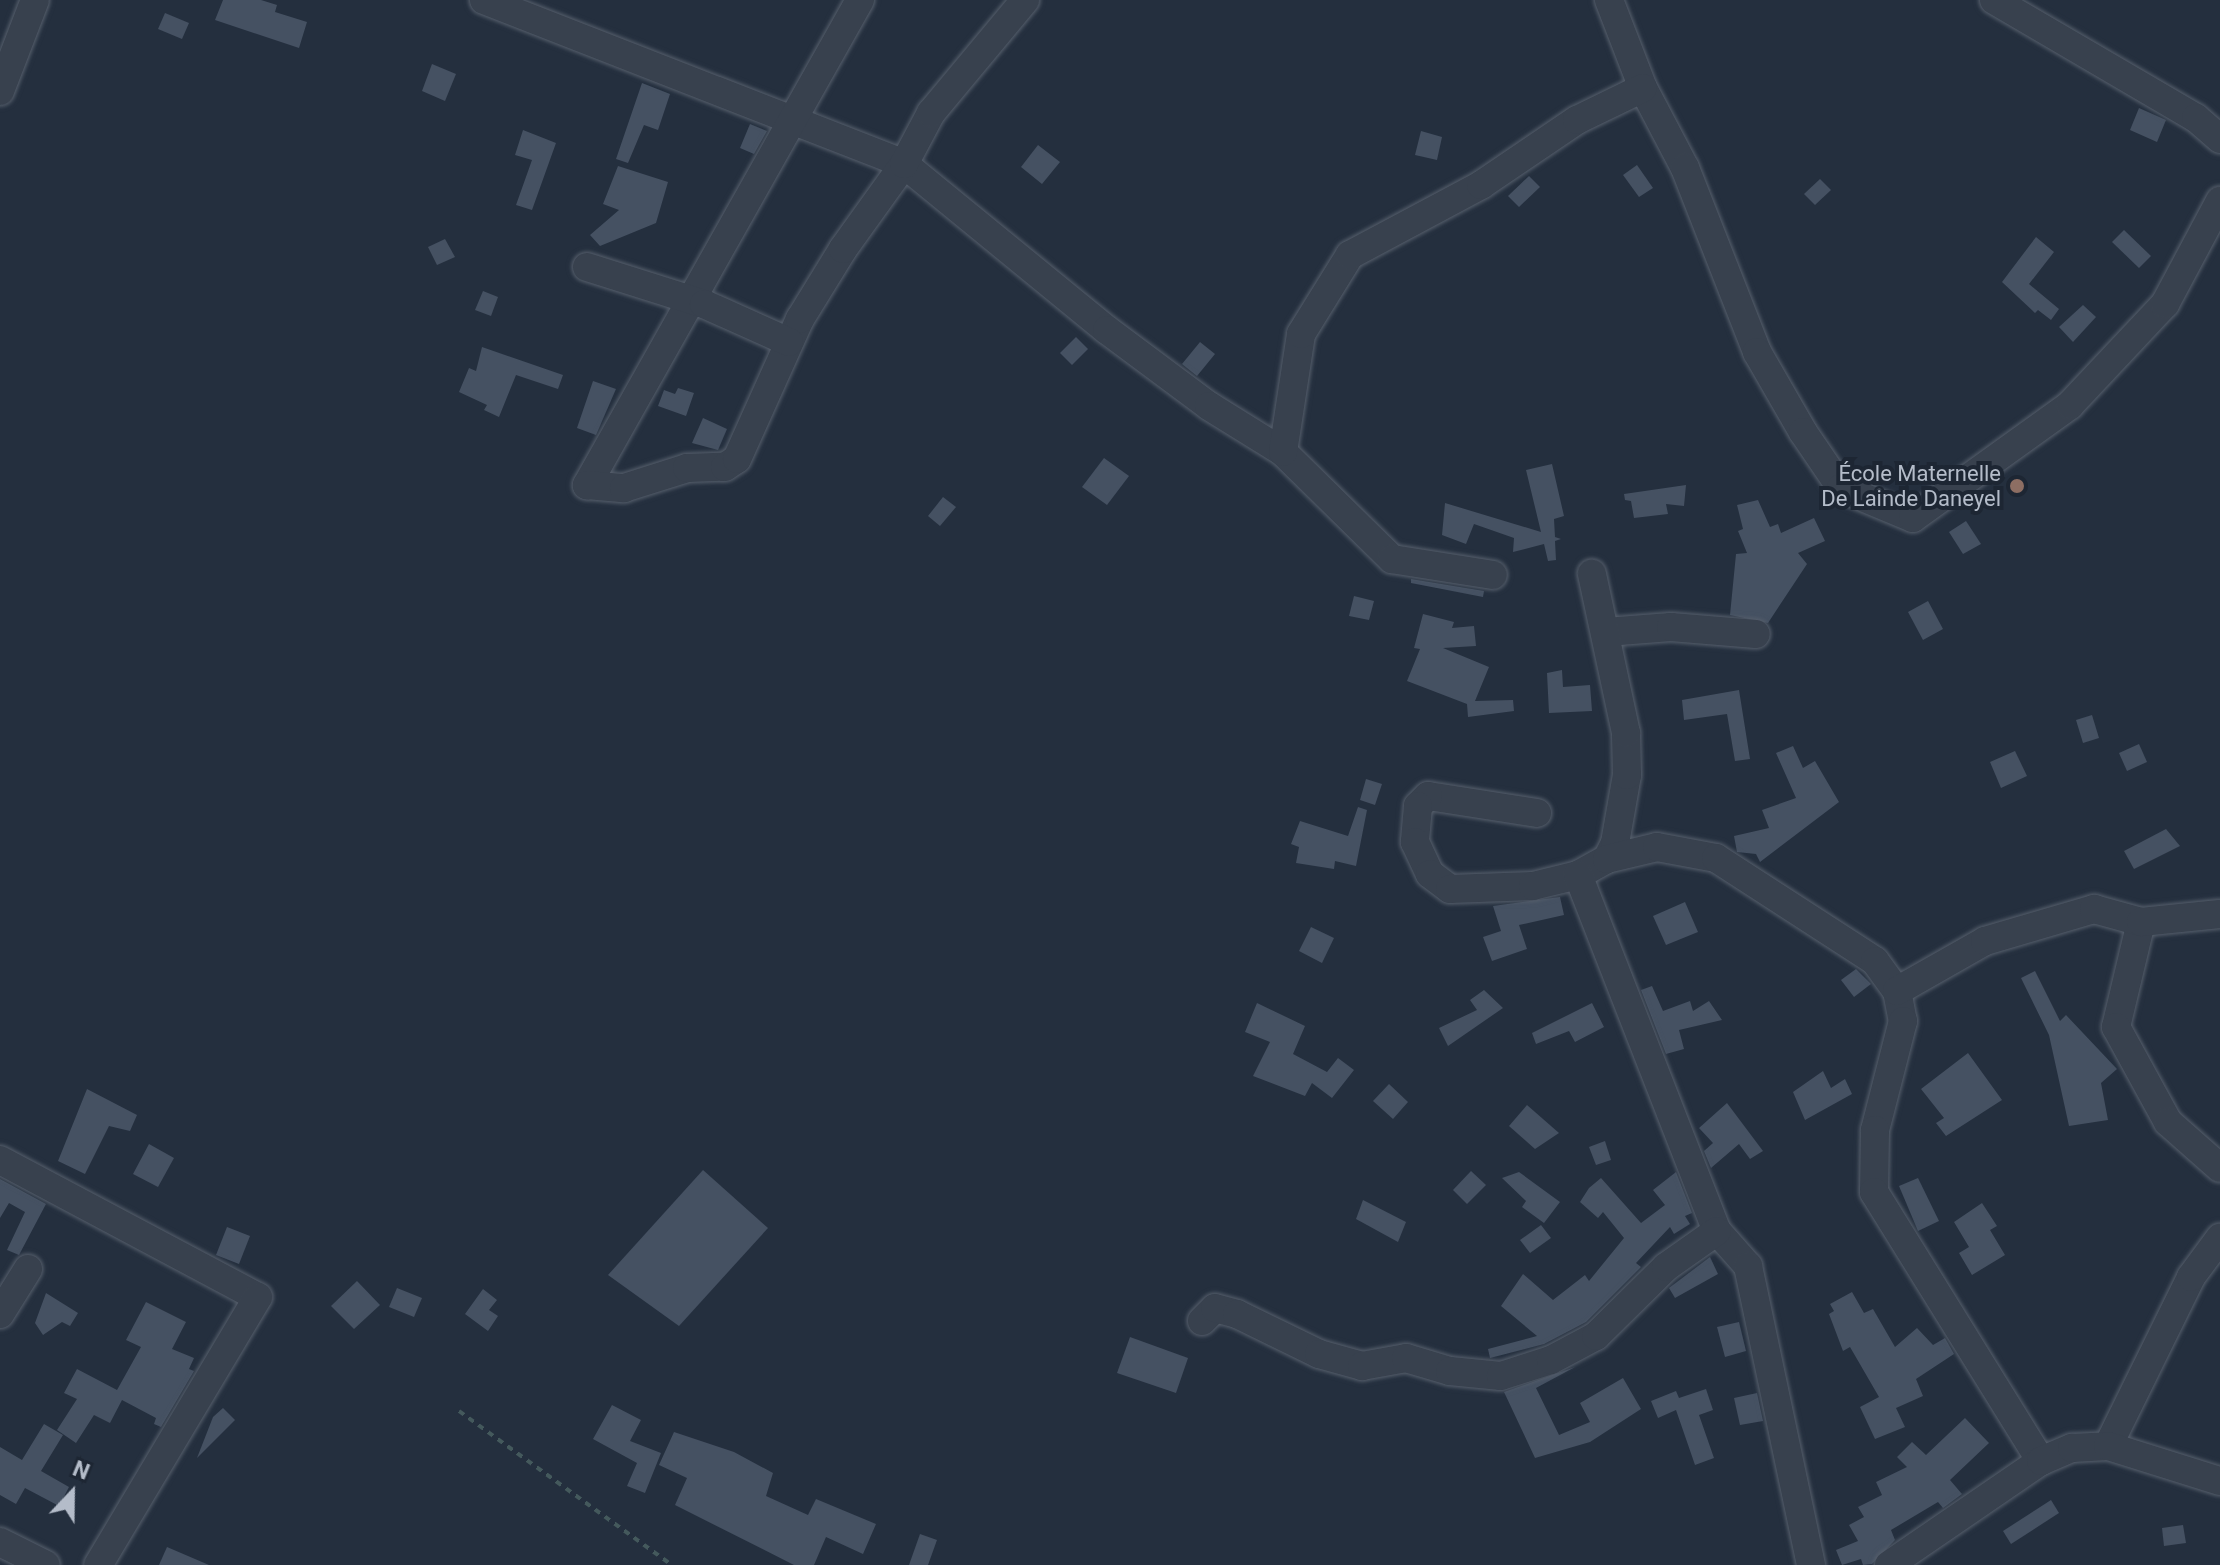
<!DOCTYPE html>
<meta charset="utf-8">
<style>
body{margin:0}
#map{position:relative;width:2220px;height:1565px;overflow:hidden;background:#242f3e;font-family:Roboto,sans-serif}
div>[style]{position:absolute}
.building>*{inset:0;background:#455162}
.path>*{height:4px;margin-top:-2px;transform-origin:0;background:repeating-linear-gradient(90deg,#44595c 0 6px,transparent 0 12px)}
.roads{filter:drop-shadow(0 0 2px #565f6c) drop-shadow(0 0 2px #565f6c)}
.minor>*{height:28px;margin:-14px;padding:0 14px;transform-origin:14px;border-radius:14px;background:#38414e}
.dots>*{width:22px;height:22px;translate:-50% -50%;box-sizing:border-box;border:4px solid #1d2633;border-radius:50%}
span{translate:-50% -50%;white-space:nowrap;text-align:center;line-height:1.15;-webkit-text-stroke:8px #1d2633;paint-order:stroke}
.poi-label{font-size:22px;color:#b4bcc9}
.right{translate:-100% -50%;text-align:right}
.north{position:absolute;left:32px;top:1453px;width:80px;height:80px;-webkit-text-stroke:6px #1d2633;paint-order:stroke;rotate:22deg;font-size:22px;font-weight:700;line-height:32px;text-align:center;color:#b4bcc9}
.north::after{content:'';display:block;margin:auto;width:28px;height:36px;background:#b4bcc9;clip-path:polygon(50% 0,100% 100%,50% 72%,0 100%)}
</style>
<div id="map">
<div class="building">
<i style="clip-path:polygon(223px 0,261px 0,277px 5px,275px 12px,307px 22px,299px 48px,215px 20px)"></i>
<i style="clip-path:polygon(165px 13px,189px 23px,182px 39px,158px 29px)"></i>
<i style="clip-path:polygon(432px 64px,456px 74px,445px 101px,422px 91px)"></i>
<i style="clip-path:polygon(642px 83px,670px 94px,658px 130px,644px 125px,628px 163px,616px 159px)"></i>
<i style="clip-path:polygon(2139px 108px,2166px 120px,2157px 142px,2130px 130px)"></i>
<i style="clip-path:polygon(750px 124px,767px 131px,754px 154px,740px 148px)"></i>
<i style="clip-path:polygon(523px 130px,556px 143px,532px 210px,516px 205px,532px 160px,515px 155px)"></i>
<i style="clip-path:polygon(1421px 131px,1442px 137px,1437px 160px,1415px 155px)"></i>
<i style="clip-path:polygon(1038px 145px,1060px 162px,1042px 184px,1021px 167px)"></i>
<i style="clip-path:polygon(1637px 165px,1653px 188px,1639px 197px,1623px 175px)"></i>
<i style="clip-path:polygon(618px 166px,668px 182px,656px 223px,600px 246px,590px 235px,619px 210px,603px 204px)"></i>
<i style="clip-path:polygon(1529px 176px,1540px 187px,1519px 207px,1508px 196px)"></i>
<i style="clip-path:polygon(1820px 179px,1831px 190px,1815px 205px,1804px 194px)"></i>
<i style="clip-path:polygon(2124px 230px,2151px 256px,2139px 268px,2112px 242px)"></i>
<i style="clip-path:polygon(2036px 237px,2054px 252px,2029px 284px,2059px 309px,2051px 320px,2038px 310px,2035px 313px,2002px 282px)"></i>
<i style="clip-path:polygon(445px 239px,455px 257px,437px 265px,428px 247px)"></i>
<i style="clip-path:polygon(483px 291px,498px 297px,491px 316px,475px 310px)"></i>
<i style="clip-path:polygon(2083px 305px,2096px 317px,2073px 342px,2059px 327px)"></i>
<i style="clip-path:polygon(1076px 337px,1088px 349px,1072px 365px,1060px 353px)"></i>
<i style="clip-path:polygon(1200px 342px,1215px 354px,1197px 376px,1182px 364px)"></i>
<i style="clip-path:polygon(482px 347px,563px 375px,558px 389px,516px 375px,499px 417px,484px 410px,487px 405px,459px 392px,469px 368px,476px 371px)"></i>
<i style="clip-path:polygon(593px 381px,616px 389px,596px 435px,577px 428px)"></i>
<i style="clip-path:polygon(678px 388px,694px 393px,686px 416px,658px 406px,664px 390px,675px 394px)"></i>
<i style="clip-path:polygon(703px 418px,727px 429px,718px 450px,692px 443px)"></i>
<i style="clip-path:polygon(1104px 458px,1129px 476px,1107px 505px,1082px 487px)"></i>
<i style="clip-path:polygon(1552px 464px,1564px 516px,1554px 519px,1555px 537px,1561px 539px,1555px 541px,1556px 560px,1548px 561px,1544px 544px,1513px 552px,1514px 538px,1474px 524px,1466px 544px,1442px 535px,1445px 503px,1541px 532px,1526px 470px)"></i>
<i style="clip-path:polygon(1686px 485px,1684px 506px,1666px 504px,1668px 514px,1634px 518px,1631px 501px,1625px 500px,1624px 494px)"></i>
<i style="clip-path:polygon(943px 497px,956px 507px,940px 526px,928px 516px)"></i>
<i style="clip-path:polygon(1758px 500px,1770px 527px,1778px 524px,1781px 533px,1814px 518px,1825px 541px,1798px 553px,1807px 564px,1768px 623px,1730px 615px,1736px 554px,1747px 553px,1738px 531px,1743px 529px,1737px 505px)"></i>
<i style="clip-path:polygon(1966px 521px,1981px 544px,1963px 554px,1949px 532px)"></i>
<i style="clip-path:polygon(1411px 579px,1484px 591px,1483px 597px,1411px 583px)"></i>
<i style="clip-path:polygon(1354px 596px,1374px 601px,1369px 620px,1349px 616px)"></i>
<i style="clip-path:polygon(1928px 601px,1943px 629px,1923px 640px,1908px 612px)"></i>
<i style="clip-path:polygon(1423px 614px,1454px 622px,1452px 628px,1474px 626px,1476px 646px,1443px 648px,1489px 667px,1475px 701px,1513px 700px,1514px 711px,1468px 717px,1467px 704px,1407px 681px,1420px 649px,1414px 648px)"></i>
<i style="clip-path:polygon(1562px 670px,1563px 687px,1590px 685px,1592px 711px,1549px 713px,1547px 673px)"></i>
<i style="clip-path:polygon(1739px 690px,1750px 759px,1735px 761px,1727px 714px,1684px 720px,1682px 700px)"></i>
<i style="clip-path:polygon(2092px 715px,2099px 738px,2083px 743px,2076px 720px)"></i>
<i style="clip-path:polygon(2139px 744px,2147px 762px,2127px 771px,2119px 753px)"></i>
<i style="clip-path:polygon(1793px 746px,1803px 768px,1815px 761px,1839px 802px,1760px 862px,1756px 854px,1737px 852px,1734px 836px,1769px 828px,1762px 810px,1796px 798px,1776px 753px)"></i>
<i style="clip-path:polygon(2015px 751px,2027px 776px,2001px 788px,1990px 762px)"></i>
<i style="clip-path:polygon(1366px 779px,1382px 784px,1375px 805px,1360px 800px)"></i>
<i style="clip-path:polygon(1358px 807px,1367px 810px,1356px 866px,1335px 861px,1334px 869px,1296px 863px,1299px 847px,1291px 844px,1300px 821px,1348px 836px)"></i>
<i style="clip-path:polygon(2166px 829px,2180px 846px,2134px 869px,2124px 851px)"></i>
<i style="clip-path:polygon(1560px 897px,1564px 915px,1519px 925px,1527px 949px,1492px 961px,1483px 937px,1501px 931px,1493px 906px)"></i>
<i style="clip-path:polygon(1685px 902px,1698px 932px,1666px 945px,1653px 916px)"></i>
<i style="clip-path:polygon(1311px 927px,1334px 938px,1322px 963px,1299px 951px)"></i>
<i style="clip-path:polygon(1856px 969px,1871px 984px,1854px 997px,1841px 980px)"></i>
<i style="clip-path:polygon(2035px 971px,2060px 1021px,2066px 1015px,2117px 1069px,2101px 1083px,2108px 1120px,2069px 1126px,2049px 1035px,2021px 978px)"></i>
<i style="clip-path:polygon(1652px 986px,1663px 1011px,1690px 1001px,1693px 1011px,1709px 1001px,1722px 1020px,1679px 1030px,1684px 1049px,1666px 1054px,1641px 990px)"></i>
<i style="clip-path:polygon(1484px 990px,1503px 1008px,1448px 1046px,1439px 1028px,1477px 1010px,1470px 1000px)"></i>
<i style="clip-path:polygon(1257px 1003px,1305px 1026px,1293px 1054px,1327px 1072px,1338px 1058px,1354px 1070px,1332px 1098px,1312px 1083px,1305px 1096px,1253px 1076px,1270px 1042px,1245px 1032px)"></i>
<i style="clip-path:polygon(1592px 1003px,1604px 1027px,1575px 1042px,1569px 1031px,1536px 1044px,1532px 1033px)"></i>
<i style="clip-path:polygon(1968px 1053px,2002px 1100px,1946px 1136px,1936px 1123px,1944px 1118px,1921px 1089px)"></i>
<i style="clip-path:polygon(1823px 1071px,1831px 1088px,1845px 1079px,1852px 1094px,1805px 1120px,1793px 1092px)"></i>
<i style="clip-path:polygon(1389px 1084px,1408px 1102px,1393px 1119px,1373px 1101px)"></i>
<i style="clip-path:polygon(87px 1089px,137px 1115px,130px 1131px,109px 1126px,85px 1174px,58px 1161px)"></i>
<i style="clip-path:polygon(1727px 1103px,1763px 1151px,1750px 1159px,1739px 1144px,1711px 1168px,1704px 1151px,1713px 1143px,1699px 1128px)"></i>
<i style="clip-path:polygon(1527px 1105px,1559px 1133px,1535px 1149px,1509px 1126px)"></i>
<i style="clip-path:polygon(1605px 1141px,1611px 1160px,1596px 1165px,1589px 1147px)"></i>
<i style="clip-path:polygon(149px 1144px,174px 1158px,158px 1187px,133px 1174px)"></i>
<i style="clip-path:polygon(703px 1170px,768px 1228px,679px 1326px,608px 1275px)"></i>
<i style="clip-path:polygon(1471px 1171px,1486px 1185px,1467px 1204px,1453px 1190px)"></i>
<i style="clip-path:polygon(1519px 1172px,1560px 1202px,1544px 1223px,1522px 1207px,1526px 1201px,1502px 1178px)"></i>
<i style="clip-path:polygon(1676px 1172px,1692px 1213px,1685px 1216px,1690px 1224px,1674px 1234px,1670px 1227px,1636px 1263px,1641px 1267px,1586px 1322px,1544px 1344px,1490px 1358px,1488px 1349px,1537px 1336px,1501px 1306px,1523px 1274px,1553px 1300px,1585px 1275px,1589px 1281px,1624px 1238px,1603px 1212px,1598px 1218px,1580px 1202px,1589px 1188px,1601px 1178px,1641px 1223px,1665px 1205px,1653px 1190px)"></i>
<i style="clip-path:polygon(1918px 1178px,1939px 1221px,1918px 1231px,1899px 1186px)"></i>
<i style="clip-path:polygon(0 1179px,46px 1204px,19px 1255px,7px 1250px,25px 1212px,9px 1203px,0 1218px)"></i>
<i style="clip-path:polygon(1363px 1200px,1406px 1222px,1398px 1242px,1356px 1219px)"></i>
<i style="clip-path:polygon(1982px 1203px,1997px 1226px,1990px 1230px,2005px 1255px,1972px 1275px,1959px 1253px,1969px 1247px,1954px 1222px)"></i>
<i style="clip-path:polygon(1541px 1225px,1551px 1238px,1530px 1253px,1520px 1240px)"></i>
<i style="clip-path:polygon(227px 1227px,250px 1236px,239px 1264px,216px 1255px)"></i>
<i style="clip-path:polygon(1710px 1257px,1718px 1274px,1675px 1298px,1669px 1288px)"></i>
<i style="clip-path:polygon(357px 1281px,380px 1305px,354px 1329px,331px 1306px)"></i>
<i style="clip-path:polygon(397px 1288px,422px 1298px,414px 1317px,389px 1307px)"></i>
<i style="clip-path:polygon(483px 1289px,497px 1300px,489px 1310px,498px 1316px,488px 1331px,465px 1314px)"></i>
<i style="clip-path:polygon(1852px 1292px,1864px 1313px,1873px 1309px,1895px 1347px,1917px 1328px,1933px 1345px,1945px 1338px,1954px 1354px,1916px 1379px,1923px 1396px,1896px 1408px,1905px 1427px,1875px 1439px,1860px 1407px,1879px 1397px,1850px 1347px,1843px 1351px,1829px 1314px,1834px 1311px,1830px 1304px)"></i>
<i style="clip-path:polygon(46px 1293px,78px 1313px,70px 1326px,62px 1322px,43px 1335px,35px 1323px)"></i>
<i style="clip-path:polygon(146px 1302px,186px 1322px,172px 1349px,194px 1358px,189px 1369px,194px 1371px,161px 1427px,154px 1424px,156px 1418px,122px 1400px,110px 1423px,94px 1415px,76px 1443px,57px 1430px,77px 1399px,64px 1393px,77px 1369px,117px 1390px,141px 1347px,126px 1340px)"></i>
<i style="clip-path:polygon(1739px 1322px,1746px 1351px,1725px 1357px,1717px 1327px)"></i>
<i style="clip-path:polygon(1130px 1337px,1188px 1358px,1176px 1393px,1117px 1373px)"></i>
<i style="clip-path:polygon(1575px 1367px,1536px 1388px,1559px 1435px,1590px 1422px,1580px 1403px,1623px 1378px,1641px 1409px,1590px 1442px,1535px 1458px,1504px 1392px)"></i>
<i style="clip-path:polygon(1706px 1389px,1713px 1410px,1699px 1415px,1714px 1458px,1695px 1465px,1676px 1410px,1658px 1418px,1651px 1401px,1676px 1391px,1679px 1398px)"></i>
<i style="clip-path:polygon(1757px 1393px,1763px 1421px,1740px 1425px,1734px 1398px)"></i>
<i style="clip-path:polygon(612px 1405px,641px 1420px,630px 1441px,661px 1453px,645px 1493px,627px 1486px,637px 1463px,593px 1439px)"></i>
<i style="clip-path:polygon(223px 1408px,235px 1420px,197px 1458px,213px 1417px)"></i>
<i style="clip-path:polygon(1965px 1418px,1989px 1443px,1950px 1480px,1962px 1494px,1943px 1508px,1938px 1502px,1891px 1530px,1895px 1540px,1872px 1564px,1863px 1565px,1861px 1559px,1842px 1565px,1836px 1550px,1858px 1541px,1849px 1525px,1864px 1517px,1858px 1507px,1882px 1495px,1876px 1482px,1907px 1467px,1897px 1457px,1912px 1442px,1926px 1455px)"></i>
<i style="clip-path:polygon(44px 1424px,63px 1435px,41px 1471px,69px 1487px,59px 1506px,25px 1488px,16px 1504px,0 1495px,0 1447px,22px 1460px)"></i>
<i style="clip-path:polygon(674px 1432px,734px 1452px,773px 1473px,766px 1496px,808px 1515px,816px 1499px,876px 1524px,863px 1554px,826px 1537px,814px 1565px,794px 1565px,675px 1505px,687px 1478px,659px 1465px)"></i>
<i style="clip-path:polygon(2051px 1500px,2059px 1513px,2011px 1544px,2003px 1531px)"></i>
<i style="clip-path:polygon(2183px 1525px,2186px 1543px,2164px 1546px,2162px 1528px)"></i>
<i style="clip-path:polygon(920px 1534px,937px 1540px,928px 1565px,909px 1565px)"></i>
<i style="clip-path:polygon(167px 1547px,209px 1565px,159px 1565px)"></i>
</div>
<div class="path">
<i style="left:459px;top:1411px;width:263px;rotate:35.9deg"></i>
</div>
<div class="roads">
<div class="minor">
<i style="left:484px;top:0;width:451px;rotate:21.3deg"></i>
<i style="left:904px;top:164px;width:262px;rotate:39.3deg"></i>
<i style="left:1107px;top:330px;width:127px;rotate:36.7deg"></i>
<i style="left:1209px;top:406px;width:87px;rotate:31.9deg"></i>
<i style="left:1283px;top:452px;width:153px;rotate:44.5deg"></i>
<i style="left:1392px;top:559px;width:102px;rotate:9deg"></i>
<i style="left:860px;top:0;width:557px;rotate:119.37deg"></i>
<i style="left:587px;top:485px;width:37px;rotate:5deg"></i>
<i style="left:624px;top:488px;width:66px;rotate:-17.6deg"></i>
<i style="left:687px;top:468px;width:38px;rotate:-2deg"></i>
<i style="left:725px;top:467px;width:14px;rotate:-34deg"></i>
<i style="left:737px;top:459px;width:154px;rotate:-65.8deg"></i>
<i style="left:800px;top:319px;width:82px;rotate:-58.4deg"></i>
<i style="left:843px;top:249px;width:105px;rotate:-54.3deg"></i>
<i style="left:904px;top:164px;width:58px;rotate:-62.1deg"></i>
<i style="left:931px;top:113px;width:147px;rotate:-50.2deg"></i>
<i style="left:1609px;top:0;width:94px;rotate:68.9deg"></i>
<i style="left:1643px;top:88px;width:90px;rotate:62.3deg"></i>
<i style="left:1685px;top:168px;width:198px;rotate:68.6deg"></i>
<i style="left:1757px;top:352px;width:92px;rotate:60.1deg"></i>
<i style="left:1803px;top:432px;width:68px;rotate:55.8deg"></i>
<i style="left:1841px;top:488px;width:78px;rotate:22.6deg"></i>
<i style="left:1913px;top:518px;width:193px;rotate:-35.7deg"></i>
<i style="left:2070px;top:405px;width:139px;rotate:-46.8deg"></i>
<i style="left:2165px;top:304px;width:117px;rotate:-61.9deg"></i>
<i style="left:1994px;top:0;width:234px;rotate:30.3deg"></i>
<i style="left:2196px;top:118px;width:32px;rotate:41deg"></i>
<i style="left:0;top:91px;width:97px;rotate:-69deg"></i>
<i style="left:587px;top:267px;width:123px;rotate:17.5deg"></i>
<i style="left:704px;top:304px;width:93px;rotate:24.1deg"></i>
<i style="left:1283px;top:452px;width:119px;rotate:-81.3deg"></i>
<i style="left:1301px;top:334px;width:93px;rotate:-58.2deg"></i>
<i style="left:1350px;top:255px;width:149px;rotate:-28.1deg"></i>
<i style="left:1481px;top:185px;width:116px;rotate:-34.1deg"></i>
<i style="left:1577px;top:120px;width:73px;rotate:-25.9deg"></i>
<i style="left:1606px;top:632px;width:65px;rotate:-4.4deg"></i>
<i style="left:1671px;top:627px;width:85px;rotate:4.7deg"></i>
<i style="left:1537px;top:813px;width:110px;rotate:-171.1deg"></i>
<i style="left:1428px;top:796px;width:14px;rotate:135deg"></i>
<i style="left:1418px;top:806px;width:36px;rotate:95deg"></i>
<i style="left:1415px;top:842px;width:35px;rotate:65deg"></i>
<i style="left:1430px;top:874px;width:25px;rotate:37deg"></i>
<i style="left:1450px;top:889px;width:83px;rotate:-2.1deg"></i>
<i style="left:1533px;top:886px;width:46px;rotate:-13.7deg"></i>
<i style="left:1578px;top:875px;width:33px;rotate:-29deg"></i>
<i style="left:1607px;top:859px;width:18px;rotate:-63deg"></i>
<i style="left:1615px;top:843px;width:69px;rotate:-80deg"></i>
<i style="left:1627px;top:775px;width:42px;rotate:-91.4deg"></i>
<i style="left:1626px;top:733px;width:163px;rotate:-102.1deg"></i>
<i style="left:1607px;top:859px;width:51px;rotate:-13.5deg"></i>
<i style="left:1657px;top:847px;width:60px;rotate:10.6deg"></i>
<i style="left:1716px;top:858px;width:189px;rotate:32.9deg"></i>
<i style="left:1875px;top:961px;width:37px;rotate:54deg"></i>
<i style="left:1897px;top:991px;width:31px;rotate:79deg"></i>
<i style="left:1903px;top:1021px;width:113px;rotate:104.4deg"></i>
<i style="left:1875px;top:1130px;width:62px;rotate:90.9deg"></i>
<i style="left:1874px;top:1192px;width:317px;rotate:58.2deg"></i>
<i style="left:1578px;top:875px;width:382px;rotate:68.7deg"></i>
<i style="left:1717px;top:1231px;width:47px;rotate:48.5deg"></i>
<i style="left:1748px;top:1266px;width:306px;rotate:78.1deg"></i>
<i style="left:2141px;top:922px;width:108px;rotate:103.4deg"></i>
<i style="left:2116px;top:1027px;width:108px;rotate:61.3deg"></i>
<i style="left:2168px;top:1122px;width:69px;rotate:41.5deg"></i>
<i style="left:1897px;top:991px;width:101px;rotate:-29.6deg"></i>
<i style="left:1985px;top:941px;width:114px;rotate:-16.4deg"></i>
<i style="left:2094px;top:909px;width:49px;rotate:15.5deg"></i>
<i style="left:2141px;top:922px;width:79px;rotate:-5.8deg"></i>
<i style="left:0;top:1160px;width:292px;rotate:28deg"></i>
<i style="left:258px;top:1297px;width:312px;rotate:120.8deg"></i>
<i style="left:0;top:1314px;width:53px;rotate:-58.1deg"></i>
<i style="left:1202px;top:1321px;width:18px;rotate:-45deg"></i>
<i style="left:1215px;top:1308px;width:23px;rotate:15deg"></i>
<i style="left:1237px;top:1314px;width:91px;rotate:26deg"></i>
<i style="left:1319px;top:1354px;width:45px;rotate:15.6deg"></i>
<i style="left:1362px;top:1366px;width:45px;rotate:-10.3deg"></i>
<i style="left:1406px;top:1358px;width:46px;rotate:16.5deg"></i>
<i style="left:1450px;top:1371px;width:51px;rotate:5.6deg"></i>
<i style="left:1501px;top:1376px;width:52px;rotate:-17.7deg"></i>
<i style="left:1551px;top:1360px;width:51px;rotate:-28.1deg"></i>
<i style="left:1596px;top:1336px;width:98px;rotate:-44.6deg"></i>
<i style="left:1666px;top:1267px;width:62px;rotate:-35.2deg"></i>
<i style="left:2108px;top:1446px;width:188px;rotate:-63.8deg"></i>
<i style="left:2191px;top:1277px;width:49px;rotate:-53.4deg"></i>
<i style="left:0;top:1542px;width:51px;rotate:26.6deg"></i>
<i style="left:1889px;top:1565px;width:184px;rotate:-34.4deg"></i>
<i style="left:2041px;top:1461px;width:34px;rotate:-23deg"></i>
<i style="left:2072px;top:1448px;width:36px;rotate:-3deg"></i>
<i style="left:2108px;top:1446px;width:117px;rotate:17.4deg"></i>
</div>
</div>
<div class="dots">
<i style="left:2017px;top:486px;background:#8d6e63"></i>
</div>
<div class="poi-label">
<span class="right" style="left:2001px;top:486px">École Maternelle<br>De Lainde Daneyel</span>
</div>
<div class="north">N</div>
</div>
